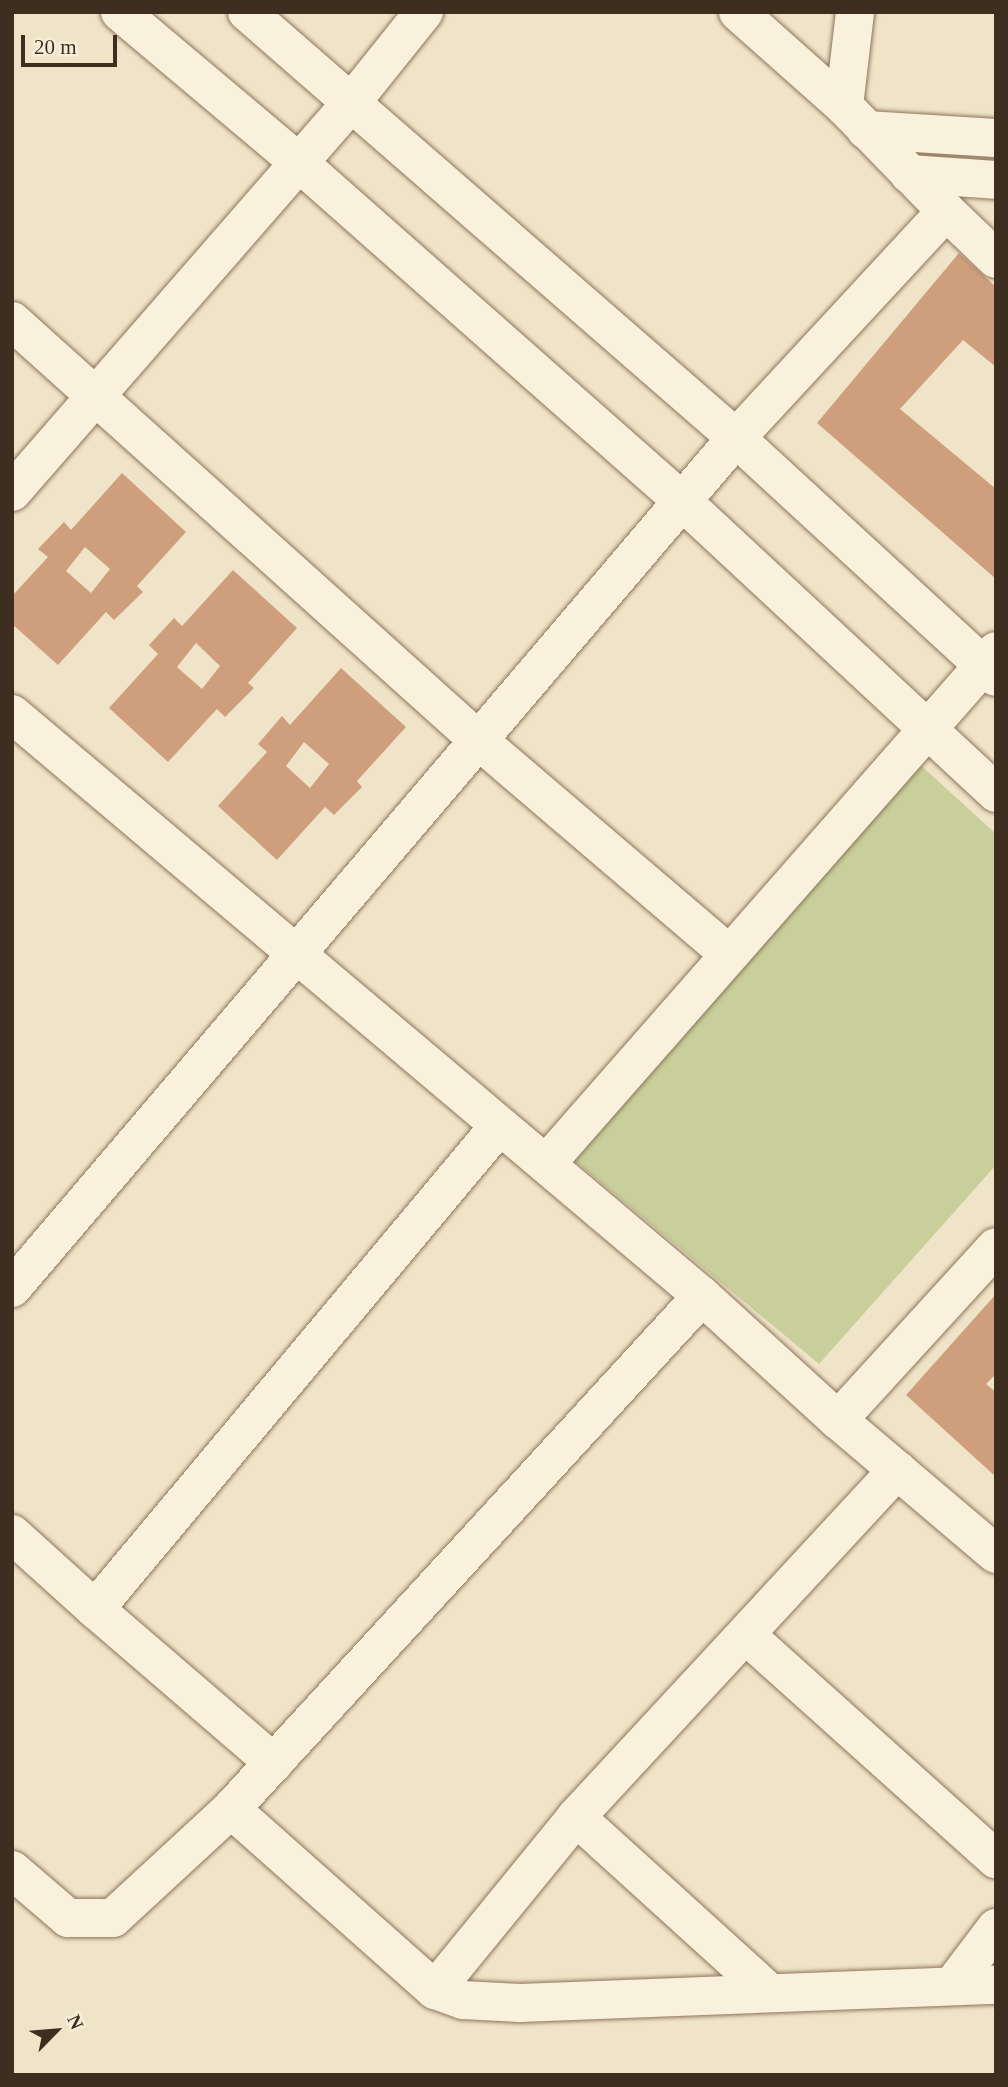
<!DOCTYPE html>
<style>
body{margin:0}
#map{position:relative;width:1008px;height:2087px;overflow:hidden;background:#f0e4c8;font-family:Georgia,serif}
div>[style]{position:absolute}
.green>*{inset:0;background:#c9cf9b}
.building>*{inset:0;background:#cf9f7d}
.roads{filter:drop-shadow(0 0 2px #8d765c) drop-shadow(0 0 2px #8d765c)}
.minor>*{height:38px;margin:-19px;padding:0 19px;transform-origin:19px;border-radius:19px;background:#faf1dc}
span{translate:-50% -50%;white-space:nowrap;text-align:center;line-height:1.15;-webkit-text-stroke:5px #f7eed8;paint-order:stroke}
.frame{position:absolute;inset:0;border:14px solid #3d2e20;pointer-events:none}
.north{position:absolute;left:21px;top:1996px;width:70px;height:70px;-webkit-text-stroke:5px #f7eed8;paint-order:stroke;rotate:65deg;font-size:19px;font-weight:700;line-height:28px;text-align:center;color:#3d2e20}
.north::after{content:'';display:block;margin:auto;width:24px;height:32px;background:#3d2e20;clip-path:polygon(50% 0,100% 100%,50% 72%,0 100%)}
.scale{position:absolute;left:21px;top:35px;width:96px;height:32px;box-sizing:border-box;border:4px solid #3d2e20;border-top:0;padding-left:9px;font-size:21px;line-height:24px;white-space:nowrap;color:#3d2e20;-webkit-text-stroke:5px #f7eed8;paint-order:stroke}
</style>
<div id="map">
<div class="green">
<i style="clip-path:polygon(914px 759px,996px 834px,996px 1165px,819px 1364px,575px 1161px)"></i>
</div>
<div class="building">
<i style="clip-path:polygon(959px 253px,996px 287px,996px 367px,963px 340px,900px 409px,996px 489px,996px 579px,817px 423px)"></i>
<i style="clip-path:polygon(evenodd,122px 473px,186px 532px,137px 586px,143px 592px,114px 620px,106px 612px,58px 665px,12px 624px,12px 596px,48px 557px,38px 549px,64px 522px,71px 530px,122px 473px,85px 547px,110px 569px,91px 593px,66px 571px,85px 547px)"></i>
<i style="clip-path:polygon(evenodd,233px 570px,297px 628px,248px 683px,254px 688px,225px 717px,217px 709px,168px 762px,109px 708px,158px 654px,149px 645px,174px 618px,182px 626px,233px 570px,196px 643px,220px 666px,202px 689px,177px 667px,196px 643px)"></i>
<i style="clip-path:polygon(evenodd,341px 668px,406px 727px,357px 781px,362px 787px,334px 815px,325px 807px,277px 860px,218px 806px,267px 752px,258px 744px,282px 716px,290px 725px,341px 668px,304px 742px,329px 764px,310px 788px,286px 766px,304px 742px)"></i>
<i style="clip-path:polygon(996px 1294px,996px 1374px,986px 1384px,996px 1392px,996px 1477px,906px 1395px)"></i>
</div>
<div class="roads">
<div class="minor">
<i style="left:120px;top:12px;width:231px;rotate:40.1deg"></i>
<i style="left:297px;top:161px;width:514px;rotate:41.45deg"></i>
<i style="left:682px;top:501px;width:429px;rotate:42.9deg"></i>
<i style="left:247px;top:12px;width:649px;rotate:41.06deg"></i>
<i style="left:736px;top:438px;width:353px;rotate:42.6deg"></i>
<i style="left:738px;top:12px;width:142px;rotate:41.6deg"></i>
<i style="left:844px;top:106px;width:146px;rotate:45.8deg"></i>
<i style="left:844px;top:106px;width:95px;rotate:-83.3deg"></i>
<i style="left:866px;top:130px;width:130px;rotate:3.5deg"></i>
<i style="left:909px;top:174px;width:87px;rotate:3.9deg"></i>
<i style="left:12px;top:321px;width:625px;rotate:41.95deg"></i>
<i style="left:477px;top:739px;width:330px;rotate:40.5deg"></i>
<i style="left:12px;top:492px;width:516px;rotate:-48.93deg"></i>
<i style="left:351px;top:103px;width:117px;rotate:-51.3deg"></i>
<i style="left:12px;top:714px;width:903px;rotate:40.15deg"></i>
<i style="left:702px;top:1296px;width:184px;rotate:42.4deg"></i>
<i style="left:838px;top:1420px;width:207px;rotate:40.3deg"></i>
<i style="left:546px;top:1164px;width:682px;rotate:-48.74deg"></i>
<i style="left:12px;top:1288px;width:1117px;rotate:-49.58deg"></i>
<i style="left:736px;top:438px;width:309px;rotate:-47.2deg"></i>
<i style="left:946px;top:211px;width:69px;rotate:43.8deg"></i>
<i style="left:702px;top:1296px;width:696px;rotate:132.56deg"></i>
<i style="left:231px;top:1809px;width:273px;rotate:41.6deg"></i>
<i style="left:435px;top:1990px;width:223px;rotate:-50.8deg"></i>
<i style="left:576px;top:1817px;width:473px;rotate:-47.2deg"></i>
<i style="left:838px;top:1420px;width:234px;rotate:-47.6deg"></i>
<i style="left:12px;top:1534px;width:112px;rotate:42.1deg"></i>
<i style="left:95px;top:1609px;width:630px;rotate:-50.09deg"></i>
<i style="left:95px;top:1609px;width:236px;rotate:40.7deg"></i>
<i style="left:746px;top:1635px;width:336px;rotate:41.9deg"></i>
<i style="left:576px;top:1817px;width:259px;rotate:42.2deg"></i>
<i style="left:12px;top:1870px;width:74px;rotate:40.6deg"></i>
<i style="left:68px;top:1918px;width:45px"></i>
<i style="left:113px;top:1918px;width:161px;rotate:-42.7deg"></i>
<i style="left:952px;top:1986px;width:73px;rotate:-52.8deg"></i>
<i style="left:435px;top:1990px;width:30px;rotate:20deg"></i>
<i style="left:463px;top:2000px;width:57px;rotate:3deg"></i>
<i style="left:520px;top:2003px;width:476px;rotate:-2.2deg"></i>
</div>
</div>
<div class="frame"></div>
<div class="north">N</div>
<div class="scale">20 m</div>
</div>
